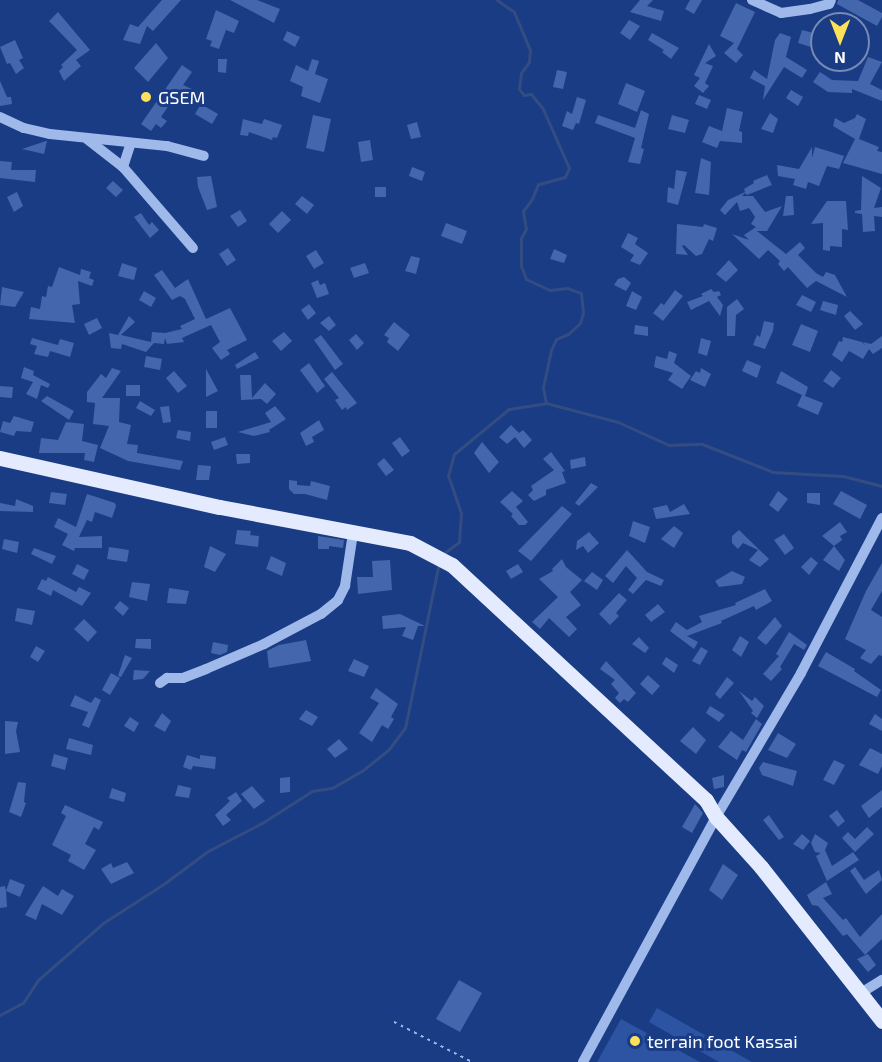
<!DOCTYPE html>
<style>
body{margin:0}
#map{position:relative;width:882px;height:1062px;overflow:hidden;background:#1a3c84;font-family:"Exo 2",sans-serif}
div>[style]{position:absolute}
.green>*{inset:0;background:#2d54a2}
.stream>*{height:3px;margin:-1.5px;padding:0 1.5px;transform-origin:1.5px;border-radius:1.5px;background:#334c82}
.building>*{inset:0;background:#4366ad}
.path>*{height:1.5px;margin-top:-0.75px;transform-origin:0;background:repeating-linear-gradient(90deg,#9fb9eb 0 3px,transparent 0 7.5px)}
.minor>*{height:10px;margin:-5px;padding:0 5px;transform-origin:5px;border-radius:5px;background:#9fb9eb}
.major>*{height:15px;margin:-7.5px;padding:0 7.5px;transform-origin:7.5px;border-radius:7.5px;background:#e4ebff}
.dots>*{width:16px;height:16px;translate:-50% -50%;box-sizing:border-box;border:3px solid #1a3c84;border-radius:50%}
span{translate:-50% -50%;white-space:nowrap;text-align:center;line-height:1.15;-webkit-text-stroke:6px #1a3c84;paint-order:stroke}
.poi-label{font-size:18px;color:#fff}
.left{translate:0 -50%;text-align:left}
.north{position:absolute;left:810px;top:12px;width:60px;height:60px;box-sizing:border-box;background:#1a3c84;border:2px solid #768ab5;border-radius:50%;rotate:180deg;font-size:16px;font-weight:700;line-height:24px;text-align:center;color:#fff}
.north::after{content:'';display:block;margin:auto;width:21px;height:27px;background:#fde15b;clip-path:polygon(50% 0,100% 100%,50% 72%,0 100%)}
</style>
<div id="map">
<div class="green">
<i style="clip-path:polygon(657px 1008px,752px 1062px,719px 1062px,649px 1022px)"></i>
<i style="clip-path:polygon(621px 1019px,700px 1062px,597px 1062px)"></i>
</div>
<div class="stream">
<i style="left:497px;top:0;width:21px;rotate:35deg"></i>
<i style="left:514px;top:12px;width:41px;rotate:67.2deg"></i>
<i style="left:530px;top:50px;width:12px;rotate:95deg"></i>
<i style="left:529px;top:62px;width:14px;rotate:126deg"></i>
<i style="left:521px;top:73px;width:16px;rotate:97deg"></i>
<i style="left:519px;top:89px;width:8px;rotate:50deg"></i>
<i style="left:524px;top:95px;width:7px;rotate:-8deg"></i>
<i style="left:531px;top:94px;width:19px;rotate:51deg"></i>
<i style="left:543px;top:109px;width:64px;rotate:66.2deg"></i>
<i style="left:569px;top:168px;width:10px;rotate:114deg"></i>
<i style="left:565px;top:177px;width:28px;rotate:165deg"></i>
<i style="left:538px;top:184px;width:16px;rotate:112deg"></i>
<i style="left:532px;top:199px;width:15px;rotate:127deg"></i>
<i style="left:523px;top:211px;width:18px;rotate:81deg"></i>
<i style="left:526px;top:229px;width:10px;rotate:119deg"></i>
<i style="left:521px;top:238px;width:28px;rotate:90deg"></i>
<i style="left:521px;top:266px;width:14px;rotate:69deg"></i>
<i style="left:526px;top:279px;width:26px;rotate:25deg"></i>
<i style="left:550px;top:290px;width:17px;rotate:-7deg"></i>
<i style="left:567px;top:288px;width:15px;rotate:20deg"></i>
<i style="left:581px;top:293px;width:20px;rotate:84deg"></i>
<i style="left:583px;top:313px;width:10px;rotate:107deg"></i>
<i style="left:580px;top:323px;width:16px;rotate:137deg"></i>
<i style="left:568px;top:334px;width:13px;rotate:157deg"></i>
<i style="left:556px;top:339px;width:12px;rotate:114deg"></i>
<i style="left:551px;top:350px;width:39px;rotate:102deg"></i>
<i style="left:543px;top:388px;width:15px;rotate:79deg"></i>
<i style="left:546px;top:403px;width:74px;rotate:14.8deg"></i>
<i style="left:618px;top:422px;width:56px;rotate:24.3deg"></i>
<i style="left:669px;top:445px;width:33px;rotate:-2deg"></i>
<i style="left:702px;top:444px;width:76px;rotate:21.5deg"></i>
<i style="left:773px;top:472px;width:70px;rotate:3.3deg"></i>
<i style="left:843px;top:476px;width:40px;rotate:14.4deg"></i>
<i style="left:444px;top:553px;width:19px;rotate:-36deg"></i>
<i style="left:459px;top:542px;width:29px;rotate:-86deg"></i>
<i style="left:461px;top:513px;width:39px;rotate:-109deg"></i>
<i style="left:448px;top:476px;width:23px;rotate:-75deg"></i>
<i style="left:454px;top:454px;width:71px;rotate:-39.3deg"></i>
<i style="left:509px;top:409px;width:37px;rotate:-9deg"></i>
<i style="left:0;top:1015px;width:26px;rotate:-28deg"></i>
<i style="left:23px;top:1003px;width:27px;rotate:-57deg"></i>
<i style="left:38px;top:980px;width:86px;rotate:-41.2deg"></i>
<i style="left:103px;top:923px;width:74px;rotate:-32.8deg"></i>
<i style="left:165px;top:883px;width:54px;rotate:-36.7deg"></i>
<i style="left:208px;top:851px;width:61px;rotate:-27.4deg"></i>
<i style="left:262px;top:823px;width:59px;rotate:-32.6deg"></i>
<i style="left:312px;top:791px;width:20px;rotate:-9deg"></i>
<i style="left:332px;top:788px;width:34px;rotate:-30deg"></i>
<i style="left:362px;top:771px;width:35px;rotate:-39deg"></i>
<i style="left:389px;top:749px;width:26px;rotate:-53deg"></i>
<i style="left:405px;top:728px;width:169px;rotate:-78.4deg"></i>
</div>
<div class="building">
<i style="clip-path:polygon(162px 0,181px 0,153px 31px,147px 26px,140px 44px,123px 40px,130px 24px,138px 27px)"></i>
<i style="clip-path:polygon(230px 0,257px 0,280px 9px,274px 23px)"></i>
<i style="clip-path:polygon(640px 0,653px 0,647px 6px,664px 11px,661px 21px,630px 12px)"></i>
<i style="clip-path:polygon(690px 0,702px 0,694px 14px,685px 9px)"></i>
<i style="clip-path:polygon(838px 0,858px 0,882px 13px,882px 17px,877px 26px,837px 4px)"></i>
<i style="clip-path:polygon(736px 3px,755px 12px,737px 49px,743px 55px,736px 63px,724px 53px,734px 43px,720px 36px)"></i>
<i style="clip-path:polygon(216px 10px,239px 21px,234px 33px,226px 30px,219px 49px,210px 46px,212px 41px,206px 39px)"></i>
<i style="clip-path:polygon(58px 12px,90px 50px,76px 60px,81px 66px,64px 81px,59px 71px,63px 67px,61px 65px,77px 50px,49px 21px)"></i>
<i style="clip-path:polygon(629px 20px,640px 26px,630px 40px,620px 33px)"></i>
<i style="clip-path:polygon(802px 30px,821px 35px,818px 45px,812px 44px,811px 47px,798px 43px)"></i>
<i style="clip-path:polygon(287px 31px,300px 37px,295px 47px,283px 40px)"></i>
<i style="clip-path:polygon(652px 33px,679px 48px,671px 59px,662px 52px,664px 50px,648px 40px)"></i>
<i style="clip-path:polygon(780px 33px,791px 37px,786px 57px,807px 70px,802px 78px,784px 67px,763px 100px,765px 86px,750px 78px,754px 70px,767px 79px,775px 40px)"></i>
<i style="clip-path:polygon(15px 40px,23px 58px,19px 60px,24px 68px,16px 74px,10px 63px,7px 64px,0 47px)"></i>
<i style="clip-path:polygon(156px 43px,168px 58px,148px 82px,134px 68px)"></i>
<i style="clip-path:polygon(709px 44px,716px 56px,705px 63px,713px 66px,705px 83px,709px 86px,703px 93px,694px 86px,700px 78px,694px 75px)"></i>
<i style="clip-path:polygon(868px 57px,882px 62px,870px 84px,882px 90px,882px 101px,852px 89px,852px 93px,828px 92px,813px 82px,820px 72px,832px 80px,858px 81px)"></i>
<i style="clip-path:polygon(218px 59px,227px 59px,226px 73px,218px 72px)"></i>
<i style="clip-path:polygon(312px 59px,319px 61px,315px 74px,328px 79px,320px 103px,301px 96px,303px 87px,290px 81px,296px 65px,308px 71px)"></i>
<i style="clip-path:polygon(182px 65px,192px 72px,183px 85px,203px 94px,200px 102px,178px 92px,161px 117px,167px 121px,161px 128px,156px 124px,151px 131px,141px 124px)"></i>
<i style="clip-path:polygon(557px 70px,567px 72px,563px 89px,553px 87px)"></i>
<i style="clip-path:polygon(0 81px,7px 97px,11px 97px,12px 104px,0 106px)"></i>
<i style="clip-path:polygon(626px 83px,645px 91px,637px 112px,618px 104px)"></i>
<i style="clip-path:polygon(791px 90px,803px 97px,798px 106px,786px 98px)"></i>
<i style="clip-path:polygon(699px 95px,711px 100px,707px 109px,695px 104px)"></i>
<i style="clip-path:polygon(577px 97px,586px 100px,579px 124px,576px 123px,573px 130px,562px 126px,567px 111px,572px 114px)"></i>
<i style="clip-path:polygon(201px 104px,218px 114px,212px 124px,195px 114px)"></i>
<i style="clip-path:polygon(727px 108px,743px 112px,739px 131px,742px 132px,742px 143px,720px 141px,717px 148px,702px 142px,709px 126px,722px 131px)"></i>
<i style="clip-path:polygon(641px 110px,649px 114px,641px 148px,644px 149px,640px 164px,628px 162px,635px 138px,595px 123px,598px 115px,635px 128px)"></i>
<i style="clip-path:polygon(770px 113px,778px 119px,773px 133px,761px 129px)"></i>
<i style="clip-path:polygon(857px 114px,866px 119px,859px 139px,879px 147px,877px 151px,882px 152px,882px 174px,843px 163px,855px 139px,833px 126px,835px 118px,844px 123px,855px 118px)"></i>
<i style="clip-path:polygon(313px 115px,331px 119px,324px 152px,306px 148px)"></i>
<i style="clip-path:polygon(672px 115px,689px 120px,685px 133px,668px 129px)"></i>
<i style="clip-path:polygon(243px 119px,262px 124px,264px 119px,282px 125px,277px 138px,273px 137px,272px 140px,249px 132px,248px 136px,240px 135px)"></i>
<i style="clip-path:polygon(417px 122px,421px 137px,411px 139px,407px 125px)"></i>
<i style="clip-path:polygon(370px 140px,373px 160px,361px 162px,358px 142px)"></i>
<i style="clip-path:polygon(47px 141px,44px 154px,22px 149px,46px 141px)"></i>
<i style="clip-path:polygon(812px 147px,812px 158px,815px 147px,844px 156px,839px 169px,827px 166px,819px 186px,808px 182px,806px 189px,793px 185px,795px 179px,778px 176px,777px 165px,799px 169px)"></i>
<i style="clip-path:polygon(701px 158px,711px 162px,709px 195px,695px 193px)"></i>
<i style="clip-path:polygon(0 161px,12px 162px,11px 170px,36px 170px,35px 182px,0 178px)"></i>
<i style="clip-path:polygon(412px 167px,425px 172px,422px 181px,409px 176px)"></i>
<i style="clip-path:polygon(676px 170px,687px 172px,678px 205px,667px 202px,668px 187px,674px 189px)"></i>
<i style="clip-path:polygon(767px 175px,772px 185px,747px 195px,745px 193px,742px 196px,753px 196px,765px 212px,782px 206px,767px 231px,757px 231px,786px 254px,800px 242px,805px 248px,798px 255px,816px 273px,823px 277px,826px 272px,835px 275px,847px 297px,816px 281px,807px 288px,788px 267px,784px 271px,778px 264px,780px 261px,768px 250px,759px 259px,732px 234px,749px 240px,744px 235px,756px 227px,751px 224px,755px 217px,749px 208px,740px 211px,737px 202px,725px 215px,720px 210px,728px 200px,745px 192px,744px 189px,754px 183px,753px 181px)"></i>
<i style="clip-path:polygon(211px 176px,217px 207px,207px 210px,198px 187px,197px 177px)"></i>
<i style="clip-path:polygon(862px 176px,881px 188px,874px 208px,882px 207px,882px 217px,874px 216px,875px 231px,863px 232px,862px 214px,855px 213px,855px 211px,861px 210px)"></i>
<i style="clip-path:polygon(113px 181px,123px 190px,116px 197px,106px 188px)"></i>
<i style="clip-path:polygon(375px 187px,386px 187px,386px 197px,375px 197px)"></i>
<i style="clip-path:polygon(17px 192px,23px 206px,14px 212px,7px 197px)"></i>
<i style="clip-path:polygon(302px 196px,314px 205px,307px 214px,295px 204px)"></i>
<i style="clip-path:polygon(786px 196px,793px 196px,794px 215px,783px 216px)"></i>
<i style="clip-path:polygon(827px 201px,846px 201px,848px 230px,842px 229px,842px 247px,830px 246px,830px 251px,823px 250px,823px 223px,811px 224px)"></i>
<i style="clip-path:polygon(240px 210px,247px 221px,238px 227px,230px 216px)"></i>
<i style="clip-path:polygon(282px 211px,291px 220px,278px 233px,269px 224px)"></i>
<i style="clip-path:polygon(141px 213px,149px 225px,152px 222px,159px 230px,150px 238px,134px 217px)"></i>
<i style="clip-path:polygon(446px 223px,467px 231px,462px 244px,441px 236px)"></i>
<i style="clip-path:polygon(677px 224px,703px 227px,704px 224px,717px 228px,713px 241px,709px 239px,702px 254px,696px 256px,684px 245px,682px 246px,688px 255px,676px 254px)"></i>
<i style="clip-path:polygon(628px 233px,638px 238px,635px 244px,648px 253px,640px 265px,630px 261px,634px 255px,621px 247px)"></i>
<i style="clip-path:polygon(228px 248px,236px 260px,227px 266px,219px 254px)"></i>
<i style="clip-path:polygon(554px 249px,567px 255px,564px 263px,550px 259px)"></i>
<i style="clip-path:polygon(316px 250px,324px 263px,314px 269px,306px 256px)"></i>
<i style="clip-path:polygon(411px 256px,420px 258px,416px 274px,405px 271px)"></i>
<i style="clip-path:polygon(729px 260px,738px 270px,726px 282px,716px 274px)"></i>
<i style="clip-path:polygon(122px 263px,137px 268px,134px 280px,118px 276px)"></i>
<i style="clip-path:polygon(365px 263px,369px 273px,354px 278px,350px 268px)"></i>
<i style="clip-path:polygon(59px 267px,80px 275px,81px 269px,91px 272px,89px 278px,94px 280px,92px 286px,78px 281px,80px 304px,72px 305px,75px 323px,29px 319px,31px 307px,40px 309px,42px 296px,46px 297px,48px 286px,52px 287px)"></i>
<i style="clip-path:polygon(162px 270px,175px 288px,188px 279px,206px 319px,230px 308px,247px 340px,227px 350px,230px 354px,221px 360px,212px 348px,220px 342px,211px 325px,182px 338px,184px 342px,167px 344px,165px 338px,164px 344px,154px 343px,146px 352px,122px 344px,121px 349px,111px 348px,109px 333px,118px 335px,129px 316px,135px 322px,121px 335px,151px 342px,152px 332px,165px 333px,182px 329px,180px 326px,195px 319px,185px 299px,180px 296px,172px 300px,154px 275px)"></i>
<i style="clip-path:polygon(624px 277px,631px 283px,626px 291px,614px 285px,618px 279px)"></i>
<i style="clip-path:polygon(318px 280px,320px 285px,325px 283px,329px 294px,317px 298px,311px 283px)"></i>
<i style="clip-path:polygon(2px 287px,24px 292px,15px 307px,0 305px)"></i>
<i style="clip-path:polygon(711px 289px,714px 292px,719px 291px,721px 295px,717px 297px,723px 305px,720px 316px,709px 301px,691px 310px,687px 302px,703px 296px,701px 294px)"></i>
<i style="clip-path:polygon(675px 290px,683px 296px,663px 321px,653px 313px,661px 303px,664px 305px)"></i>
<i style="clip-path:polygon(144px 291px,156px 298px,151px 307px,139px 300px)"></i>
<i style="clip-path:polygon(632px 291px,642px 297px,636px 310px,626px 306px)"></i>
<i style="clip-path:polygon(802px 295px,816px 302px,811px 312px,796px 305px)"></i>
<i style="clip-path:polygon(737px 299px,744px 309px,736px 315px,735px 336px,727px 336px,727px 307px)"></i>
<i style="clip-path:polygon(823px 301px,838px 305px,836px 315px,820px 310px)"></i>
<i style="clip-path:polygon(309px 304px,316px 313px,308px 320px,301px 310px)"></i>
<i style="clip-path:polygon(850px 311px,863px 324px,855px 330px,844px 316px)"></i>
<i style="clip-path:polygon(329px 316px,336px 325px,329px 331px,320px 323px)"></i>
<i style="clip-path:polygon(97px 318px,102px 328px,89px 335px,84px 324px)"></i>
<i style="clip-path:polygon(764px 321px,774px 323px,773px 331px,765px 349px,753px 345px,757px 335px,760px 337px)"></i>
<i style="clip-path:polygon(394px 322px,410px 335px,398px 351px,387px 342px,389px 338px,384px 335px)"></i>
<i style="clip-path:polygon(801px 324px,818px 331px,810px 352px,792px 345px)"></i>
<i style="clip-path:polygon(635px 325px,648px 327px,648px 336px,634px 334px)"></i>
<i style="clip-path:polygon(284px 332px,292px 341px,281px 351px,272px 341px)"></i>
<i style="clip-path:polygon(356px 334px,364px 343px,357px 350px,349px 340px)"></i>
<i style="clip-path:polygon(321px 335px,343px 364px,335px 370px,314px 340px)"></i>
<i style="clip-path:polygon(882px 336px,882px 348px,873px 354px,869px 349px,863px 359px,849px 351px,842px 362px,832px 355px,839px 341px,842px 342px,843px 337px,862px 342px,866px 346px,863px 342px,871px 344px)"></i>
<i style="clip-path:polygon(32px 338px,58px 345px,60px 339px,74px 343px,70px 357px,50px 351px,48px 357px,34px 354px,37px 346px,30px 344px)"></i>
<i style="clip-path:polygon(701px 338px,711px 341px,707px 356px,698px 353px)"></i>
<i style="clip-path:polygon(669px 351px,677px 354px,674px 363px,691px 376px,682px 389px,668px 380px,673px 373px,654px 367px,656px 356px,667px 359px)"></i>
<i style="clip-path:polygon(255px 352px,259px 358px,237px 369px,235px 365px)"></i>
<i style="clip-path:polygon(146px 356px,162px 359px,160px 370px,144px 367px)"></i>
<i style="clip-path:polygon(747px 360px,761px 366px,757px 378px,742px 371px)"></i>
<i style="clip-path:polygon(309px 363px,325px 386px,317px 393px,300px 370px)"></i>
<i style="clip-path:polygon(24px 367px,34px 371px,33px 375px,50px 384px,48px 388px,41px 385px,37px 399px,26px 394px,33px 382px,21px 378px)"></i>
<i style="clip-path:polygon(112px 368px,121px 371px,102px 398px,120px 398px,119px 422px,131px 425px,127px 444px,138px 445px,137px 453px,183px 461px,180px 470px,128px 461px,100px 448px,109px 426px,93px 424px,95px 403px,87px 402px,87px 392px,101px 374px,106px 378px)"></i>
<i style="clip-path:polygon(701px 368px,711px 374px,705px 387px,690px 380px,696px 371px,700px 373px)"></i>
<i style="clip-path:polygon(206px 369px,218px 391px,206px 397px)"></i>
<i style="clip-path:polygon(831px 370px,841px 378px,833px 388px,823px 381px)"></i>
<i style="clip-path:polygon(174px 371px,187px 386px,178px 393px,166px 378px)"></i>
<i style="clip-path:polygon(781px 371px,808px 387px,805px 396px,823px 403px,818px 415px,797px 406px,802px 395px,776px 383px)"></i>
<i style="clip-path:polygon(332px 372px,357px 403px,347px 410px,346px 407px,342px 410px,335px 400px,339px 398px,324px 379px)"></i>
<i style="clip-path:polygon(240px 375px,251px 375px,252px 398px,265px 383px,276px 394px,267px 404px,261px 399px,241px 400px)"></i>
<i style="clip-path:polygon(126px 385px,140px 385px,140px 396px,126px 396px)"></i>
<i style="clip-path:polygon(0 386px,13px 387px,12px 398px,0 397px)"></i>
<i style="clip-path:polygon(47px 396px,74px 411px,69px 420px,41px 401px)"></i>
<i style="clip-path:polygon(140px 401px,155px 410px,151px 416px,136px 408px)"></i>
<i style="clip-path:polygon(169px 406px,171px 422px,163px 423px,160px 407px)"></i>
<i style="clip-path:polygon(275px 406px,286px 419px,269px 430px,270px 432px,254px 436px,238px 432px,271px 422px,265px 413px)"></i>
<i style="clip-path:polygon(206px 411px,217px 411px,217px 428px,206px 428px)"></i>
<i style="clip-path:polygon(14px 416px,34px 422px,31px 432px,16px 431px,14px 436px,0 432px,3px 421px,10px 423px)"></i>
<i style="clip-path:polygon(319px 420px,324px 430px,312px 437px,314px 442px,306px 446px,300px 433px)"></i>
<i style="clip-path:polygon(66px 422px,84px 424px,82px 441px,98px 445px,94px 462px,84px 460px,85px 453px,39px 453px,41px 438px,58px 440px)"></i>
<i style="clip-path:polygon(511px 425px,519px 433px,523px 430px,532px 440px,524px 448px,515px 437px,507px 444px,499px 437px)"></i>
<i style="clip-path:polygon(178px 430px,191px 432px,190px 441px,176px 438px)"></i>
<i style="clip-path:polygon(225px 437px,228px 445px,214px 450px,211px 442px)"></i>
<i style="clip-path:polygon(400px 437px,410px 451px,402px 457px,392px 443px)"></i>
<i style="clip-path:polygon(482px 442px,499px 462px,489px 473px,474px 453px)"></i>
<i style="clip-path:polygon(551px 452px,565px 471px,562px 472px,566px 483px,546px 490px,546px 495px,534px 501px,528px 495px,533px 490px,531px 486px,554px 470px,543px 459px)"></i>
<i style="clip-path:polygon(236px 454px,250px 454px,250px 463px,237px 464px)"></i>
<i style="clip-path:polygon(585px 457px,586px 466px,571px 469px,570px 460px)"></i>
<i style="clip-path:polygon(384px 458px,394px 470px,386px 476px,377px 464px)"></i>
<i style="clip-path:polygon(198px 465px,211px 466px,209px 480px,196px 480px)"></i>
<i style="clip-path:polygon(289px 480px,297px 481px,297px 485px,310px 486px,311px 481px,330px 486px,327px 500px,305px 494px,294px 494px,289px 489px)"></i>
<i style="clip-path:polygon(591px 483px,598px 487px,579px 506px,575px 503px)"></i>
<i style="clip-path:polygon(512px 491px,523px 501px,516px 507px,528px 522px,525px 525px,519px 525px,511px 516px,513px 514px,500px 502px)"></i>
<i style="clip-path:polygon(778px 491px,788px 499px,778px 512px,769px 505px)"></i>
<i style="clip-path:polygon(841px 491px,867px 505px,860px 519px,833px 504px)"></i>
<i style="clip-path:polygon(51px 492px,67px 494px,65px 505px,49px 503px)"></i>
<i style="clip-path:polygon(807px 493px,820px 493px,820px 505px,807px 503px)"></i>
<i style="clip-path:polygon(87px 494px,115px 503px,116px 506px,112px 518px,95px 512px,92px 522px,87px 520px,79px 537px,102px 536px,102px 548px,75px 548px,74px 551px,62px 545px,68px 534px,54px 527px,58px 518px,76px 527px)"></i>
<i style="clip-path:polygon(16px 499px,33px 506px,33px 512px,0 511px,0 503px,15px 506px)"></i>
<i style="clip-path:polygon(684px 504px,690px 514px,656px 519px,653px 508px,667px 505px,670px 512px)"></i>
<i style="clip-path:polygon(562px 506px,572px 514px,531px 561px,518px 551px)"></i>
<i style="clip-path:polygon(633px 521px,650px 527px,645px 543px,629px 536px)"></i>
<i style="clip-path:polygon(840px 522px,847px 532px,840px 536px,842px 540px,834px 546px,845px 560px,839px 571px,823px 560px,834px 546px,822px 536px)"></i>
<i style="clip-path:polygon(674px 526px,683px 533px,674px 548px,661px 539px)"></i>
<i style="clip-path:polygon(237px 530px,251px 531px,250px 535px,259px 536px,258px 547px,235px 544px)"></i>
<i style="clip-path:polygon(739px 530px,769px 559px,760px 567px,749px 560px,758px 550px,743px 543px,738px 549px,732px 543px,732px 536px)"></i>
<i style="clip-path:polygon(589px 532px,599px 543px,588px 553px,583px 546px,576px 550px,577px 541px)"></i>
<i style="clip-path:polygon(784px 534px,794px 548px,785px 555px,774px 540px)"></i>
<i style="clip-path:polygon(318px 536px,344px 540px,343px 548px,329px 546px,329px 549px,318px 549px)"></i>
<i style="clip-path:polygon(4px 539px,19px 542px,17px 553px,2px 549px)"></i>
<i style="clip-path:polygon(210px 546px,226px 554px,215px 572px,204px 567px)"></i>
<i style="clip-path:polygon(109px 547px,129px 550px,127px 562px,107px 559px)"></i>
<i style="clip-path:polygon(34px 548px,56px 556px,52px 564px,31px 554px)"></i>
<i style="clip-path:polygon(627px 550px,647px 572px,664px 580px,661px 586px,646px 580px,633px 594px,628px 590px,637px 578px,626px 566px,613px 583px,605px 576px)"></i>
<i style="clip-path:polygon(271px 556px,286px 563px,282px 576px,266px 569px)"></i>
<i style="clip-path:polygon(811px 557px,818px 563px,809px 575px,801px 567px)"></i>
<i style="clip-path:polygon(562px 559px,566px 567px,582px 580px,570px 592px,581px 605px,566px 617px,577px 629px,569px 637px,549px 618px,540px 629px,532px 622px,558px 597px,539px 579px,553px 571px,552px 569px)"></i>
<i style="clip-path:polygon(390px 560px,392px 590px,358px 594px,357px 577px,373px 577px,372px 561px)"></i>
<i style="clip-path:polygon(882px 563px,882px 591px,871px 610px,882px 617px,882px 656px,879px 655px,871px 664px,860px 658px,866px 650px,845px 639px,866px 591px)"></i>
<i style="clip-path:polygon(77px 564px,89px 570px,84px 580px,72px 574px)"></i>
<i style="clip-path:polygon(518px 564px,523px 572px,511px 579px,506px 571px)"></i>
<i style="clip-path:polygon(732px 571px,745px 577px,742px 584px,719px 587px,715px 581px)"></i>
<i style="clip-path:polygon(592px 572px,603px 580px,597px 590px,584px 581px)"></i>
<i style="clip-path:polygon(48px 577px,76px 592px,79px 587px,91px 593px,82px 606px,53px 590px,51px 596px,37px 589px,42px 579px,46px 581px)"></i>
<i style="clip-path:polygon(132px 582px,150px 584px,147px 601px,129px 597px)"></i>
<i style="clip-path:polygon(169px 588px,189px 591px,186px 604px,167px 603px)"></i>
<i style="clip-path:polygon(765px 589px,772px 601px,756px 610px,754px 606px,721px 621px,722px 623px,687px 636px,698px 642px,694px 649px,670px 631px,676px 622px,687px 630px,702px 622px,699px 616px,736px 605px,735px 603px)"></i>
<i style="clip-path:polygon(619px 593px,627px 600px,616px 613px,619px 616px,610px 625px,599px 614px)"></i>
<i style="clip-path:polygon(120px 601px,129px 608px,123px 616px,114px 608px)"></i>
<i style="clip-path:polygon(658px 604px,665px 612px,651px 622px,645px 615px)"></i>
<i style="clip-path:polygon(17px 608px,35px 611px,32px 625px,15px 621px)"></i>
<i style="clip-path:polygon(400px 614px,425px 626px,418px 626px,413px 640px,402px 636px,406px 627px,383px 629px,382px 616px)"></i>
<i style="clip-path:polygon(775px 617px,782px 626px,766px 645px,757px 638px)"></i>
<i style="clip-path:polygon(84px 619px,97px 632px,88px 642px,74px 629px)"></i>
<i style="clip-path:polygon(789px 632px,807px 645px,804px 650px,794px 644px,780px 667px,782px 669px,771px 681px,763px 674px,779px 656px,776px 654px)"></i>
<i style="clip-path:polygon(740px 636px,749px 642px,741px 657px,732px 650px)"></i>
<i style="clip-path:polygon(639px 637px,649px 648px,645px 653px,632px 644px)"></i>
<i style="clip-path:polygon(136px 639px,151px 639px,151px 649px,135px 648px)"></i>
<i style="clip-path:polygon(306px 640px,311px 661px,269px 668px,267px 651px,279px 645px)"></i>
<i style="clip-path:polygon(213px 642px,228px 645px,227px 652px,220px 655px,211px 653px)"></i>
<i style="clip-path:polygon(36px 646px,45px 651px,38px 662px,30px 657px)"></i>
<i style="clip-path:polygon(701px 647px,708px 651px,700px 665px,692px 661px)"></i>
<i style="clip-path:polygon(826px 652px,855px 669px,854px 671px,881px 690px,877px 697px,818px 666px)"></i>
<i style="clip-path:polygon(125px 655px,132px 658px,121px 677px,118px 676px)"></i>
<i style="clip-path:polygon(666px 657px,678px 665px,674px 673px,662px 664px)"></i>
<i style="clip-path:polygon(354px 659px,369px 666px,364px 677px,348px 671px)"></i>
<i style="clip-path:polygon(606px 661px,636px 693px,628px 702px,624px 699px,620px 703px,615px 698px,619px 693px,611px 684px,615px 680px,600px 669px)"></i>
<i style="clip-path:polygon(134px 670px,150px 671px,143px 679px,133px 680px)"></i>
<i style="clip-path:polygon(111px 673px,120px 678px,110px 695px,102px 690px)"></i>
<i style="clip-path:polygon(648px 675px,660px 686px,652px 695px,640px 684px)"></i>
<i style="clip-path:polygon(727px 677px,734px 683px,720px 699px,715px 694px)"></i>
<i style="clip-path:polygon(376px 688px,398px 704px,391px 717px,394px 719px,388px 729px,382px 725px,372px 742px,359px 733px,379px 703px,370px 698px)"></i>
<i style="clip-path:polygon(739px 691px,752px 701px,755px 697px,764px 706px,757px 718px,751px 713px,753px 711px)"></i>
<i style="clip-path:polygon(75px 695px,91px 703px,95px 697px,101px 700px,89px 728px,82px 725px,88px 712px,70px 706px)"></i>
<i style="clip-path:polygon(710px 706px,725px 715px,719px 722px,706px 713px)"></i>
<i style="clip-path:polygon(306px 710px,318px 717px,312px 726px,299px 719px)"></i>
<i style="clip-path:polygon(162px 713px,171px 721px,165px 732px,154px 726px)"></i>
<i style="clip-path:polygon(875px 714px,882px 719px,882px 731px,869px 724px)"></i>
<i style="clip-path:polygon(130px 717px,139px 723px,134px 732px,124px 726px)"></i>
<i style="clip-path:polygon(756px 719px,762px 724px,746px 752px,742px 750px,737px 760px,718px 747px,731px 731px,743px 740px)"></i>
<i style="clip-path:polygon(5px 721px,18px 722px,16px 731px,20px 752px,5px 754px)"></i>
<i style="clip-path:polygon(693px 727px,706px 740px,696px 754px,680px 741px)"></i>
<i style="clip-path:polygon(778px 733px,796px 744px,787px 758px,768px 750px)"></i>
<i style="clip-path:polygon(69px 738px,93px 745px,91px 755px,66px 749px)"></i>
<i style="clip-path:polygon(339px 739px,348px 749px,335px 758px,327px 749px)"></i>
<i style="clip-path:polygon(870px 748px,882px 754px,882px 766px,878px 774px,859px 765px)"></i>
<i style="clip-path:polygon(54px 754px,68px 758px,65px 770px,51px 766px)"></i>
<i style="clip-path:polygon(187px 755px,200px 759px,200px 755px,216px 757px,215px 769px,193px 766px,191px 770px,183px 767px)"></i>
<i style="clip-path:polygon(834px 760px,845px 765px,834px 785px,823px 780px)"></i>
<i style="clip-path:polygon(763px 762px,797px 771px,793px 786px,762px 775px,759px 768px)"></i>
<i style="clip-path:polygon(724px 775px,724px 787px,714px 789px,712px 778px)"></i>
<i style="clip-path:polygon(290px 777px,290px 792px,280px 793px,280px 778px)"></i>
<i style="clip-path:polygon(18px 782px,26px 783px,24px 802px,26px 803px,21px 817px,9px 812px)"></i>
<i style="clip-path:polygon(178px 785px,191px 788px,189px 798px,175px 796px)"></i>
<i style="clip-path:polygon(252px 786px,265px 801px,254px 809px,241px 794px)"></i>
<i style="clip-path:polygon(112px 788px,126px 793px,124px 802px,109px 798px)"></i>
<i style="clip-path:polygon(882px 790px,882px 807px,869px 818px,861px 806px)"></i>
<i style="clip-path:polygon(236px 792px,242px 801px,226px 815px,231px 820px,223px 826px,215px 815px,230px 801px,227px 798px)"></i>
<i style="clip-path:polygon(695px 804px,703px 813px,692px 833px,682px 827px)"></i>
<i style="clip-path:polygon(65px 805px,103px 822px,99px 830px,94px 827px,85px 844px,96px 850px,84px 870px,68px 861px,71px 855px,52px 845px,66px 816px,61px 813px)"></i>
<i style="clip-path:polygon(837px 810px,845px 821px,838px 827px,829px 816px)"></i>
<i style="clip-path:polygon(769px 815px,784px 837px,779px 840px,763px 820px)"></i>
<i style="clip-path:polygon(867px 827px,874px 834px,855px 852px,842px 838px,848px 832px,855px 839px)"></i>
<i style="clip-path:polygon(802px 834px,810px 841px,803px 850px,793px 844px)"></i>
<i style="clip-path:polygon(815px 834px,828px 843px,825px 850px,832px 866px,853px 852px,859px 860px,827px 881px,816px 856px,821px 853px,815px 852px,811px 843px)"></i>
<i style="clip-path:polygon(127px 862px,134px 873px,111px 884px,101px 869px,111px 863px,113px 868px)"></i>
<i style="clip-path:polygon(723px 864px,738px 875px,722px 900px,709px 890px)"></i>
<i style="clip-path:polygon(855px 867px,864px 880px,879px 870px,882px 880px,866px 894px,850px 871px)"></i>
<i style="clip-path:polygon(10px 879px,25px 885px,20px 897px,6px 891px,7px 907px,0 908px,0 887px,5px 886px,6px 891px)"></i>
<i style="clip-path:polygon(826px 882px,832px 894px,823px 898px,843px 920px,846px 918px,860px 937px,882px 914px,882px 939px,865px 955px,847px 934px,843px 936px,818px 906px,812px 905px,807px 895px)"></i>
<i style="clip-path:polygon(43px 886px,58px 896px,62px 889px,74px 896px,62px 915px,42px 904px,36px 920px,25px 915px)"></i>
<i style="clip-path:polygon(868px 954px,876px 965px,868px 972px,857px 959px)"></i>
<i style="clip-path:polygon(459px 980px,482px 993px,460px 1032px,436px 1019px)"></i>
</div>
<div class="path">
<i style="left:394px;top:1022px;width:88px;rotate:27.1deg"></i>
</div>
<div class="minor">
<i style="left:752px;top:0;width:32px;rotate:24deg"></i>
<i style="left:781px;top:13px;width:29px;rotate:-8deg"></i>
<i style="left:810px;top:9px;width:20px;rotate:-15deg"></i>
<i style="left:829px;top:4px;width:4px;rotate:-63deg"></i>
<i style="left:0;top:117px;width:26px;rotate:25deg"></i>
<i style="left:24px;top:128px;width:27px;rotate:13deg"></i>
<i style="left:50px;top:134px;width:118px;rotate:5.9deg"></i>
<i style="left:167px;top:146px;width:38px;rotate:15deg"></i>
<i style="left:87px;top:139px;width:46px;rotate:37.9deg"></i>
<i style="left:123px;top:167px;width:107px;rotate:49.2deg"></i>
<i style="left:123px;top:167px;width:25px;rotate:-72deg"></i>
<i style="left:160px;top:683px;width:9px;rotate:-36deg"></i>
<i style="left:167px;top:678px;width:16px"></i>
<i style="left:183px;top:678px;width:25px;rotate:-21deg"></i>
<i style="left:206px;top:669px;width:63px;rotate:-23.3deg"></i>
<i style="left:264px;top:644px;width:64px;rotate:-27.8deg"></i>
<i style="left:321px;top:614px;width:22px;rotate:-39deg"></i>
<i style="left:338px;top:600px;width:16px;rotate:-63deg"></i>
<i style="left:345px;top:586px;width:54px;rotate:-81.4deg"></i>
<i style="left:861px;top:993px;width:25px;rotate:-32deg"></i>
<i style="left:583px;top:1062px;width:279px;rotate:-61.5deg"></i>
<i style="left:716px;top:817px;width:167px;rotate:-59.4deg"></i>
<i style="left:801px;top:673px;width:175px;rotate:-62.4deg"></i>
</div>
<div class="major">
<i style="left:0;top:458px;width:225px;rotate:12.6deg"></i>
<i style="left:220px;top:507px;width:193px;rotate:10.7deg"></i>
<i style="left:410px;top:543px;width:47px;rotate:27.6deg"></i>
<i style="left:452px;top:565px;width:346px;rotate:42.8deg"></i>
<i style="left:706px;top:800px;width:20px;rotate:60deg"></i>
<i style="left:716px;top:817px;width:67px;rotate:48deg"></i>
<i style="left:761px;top:867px;width:196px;rotate:51.8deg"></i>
</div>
<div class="dots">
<i style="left:146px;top:97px;background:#fde15b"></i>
<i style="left:635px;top:1041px;background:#fde15b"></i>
</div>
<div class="poi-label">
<span class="left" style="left:158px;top:97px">GSEM</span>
<span class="left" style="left:647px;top:1041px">terrain foot Kassai</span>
</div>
<div class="north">N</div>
</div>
